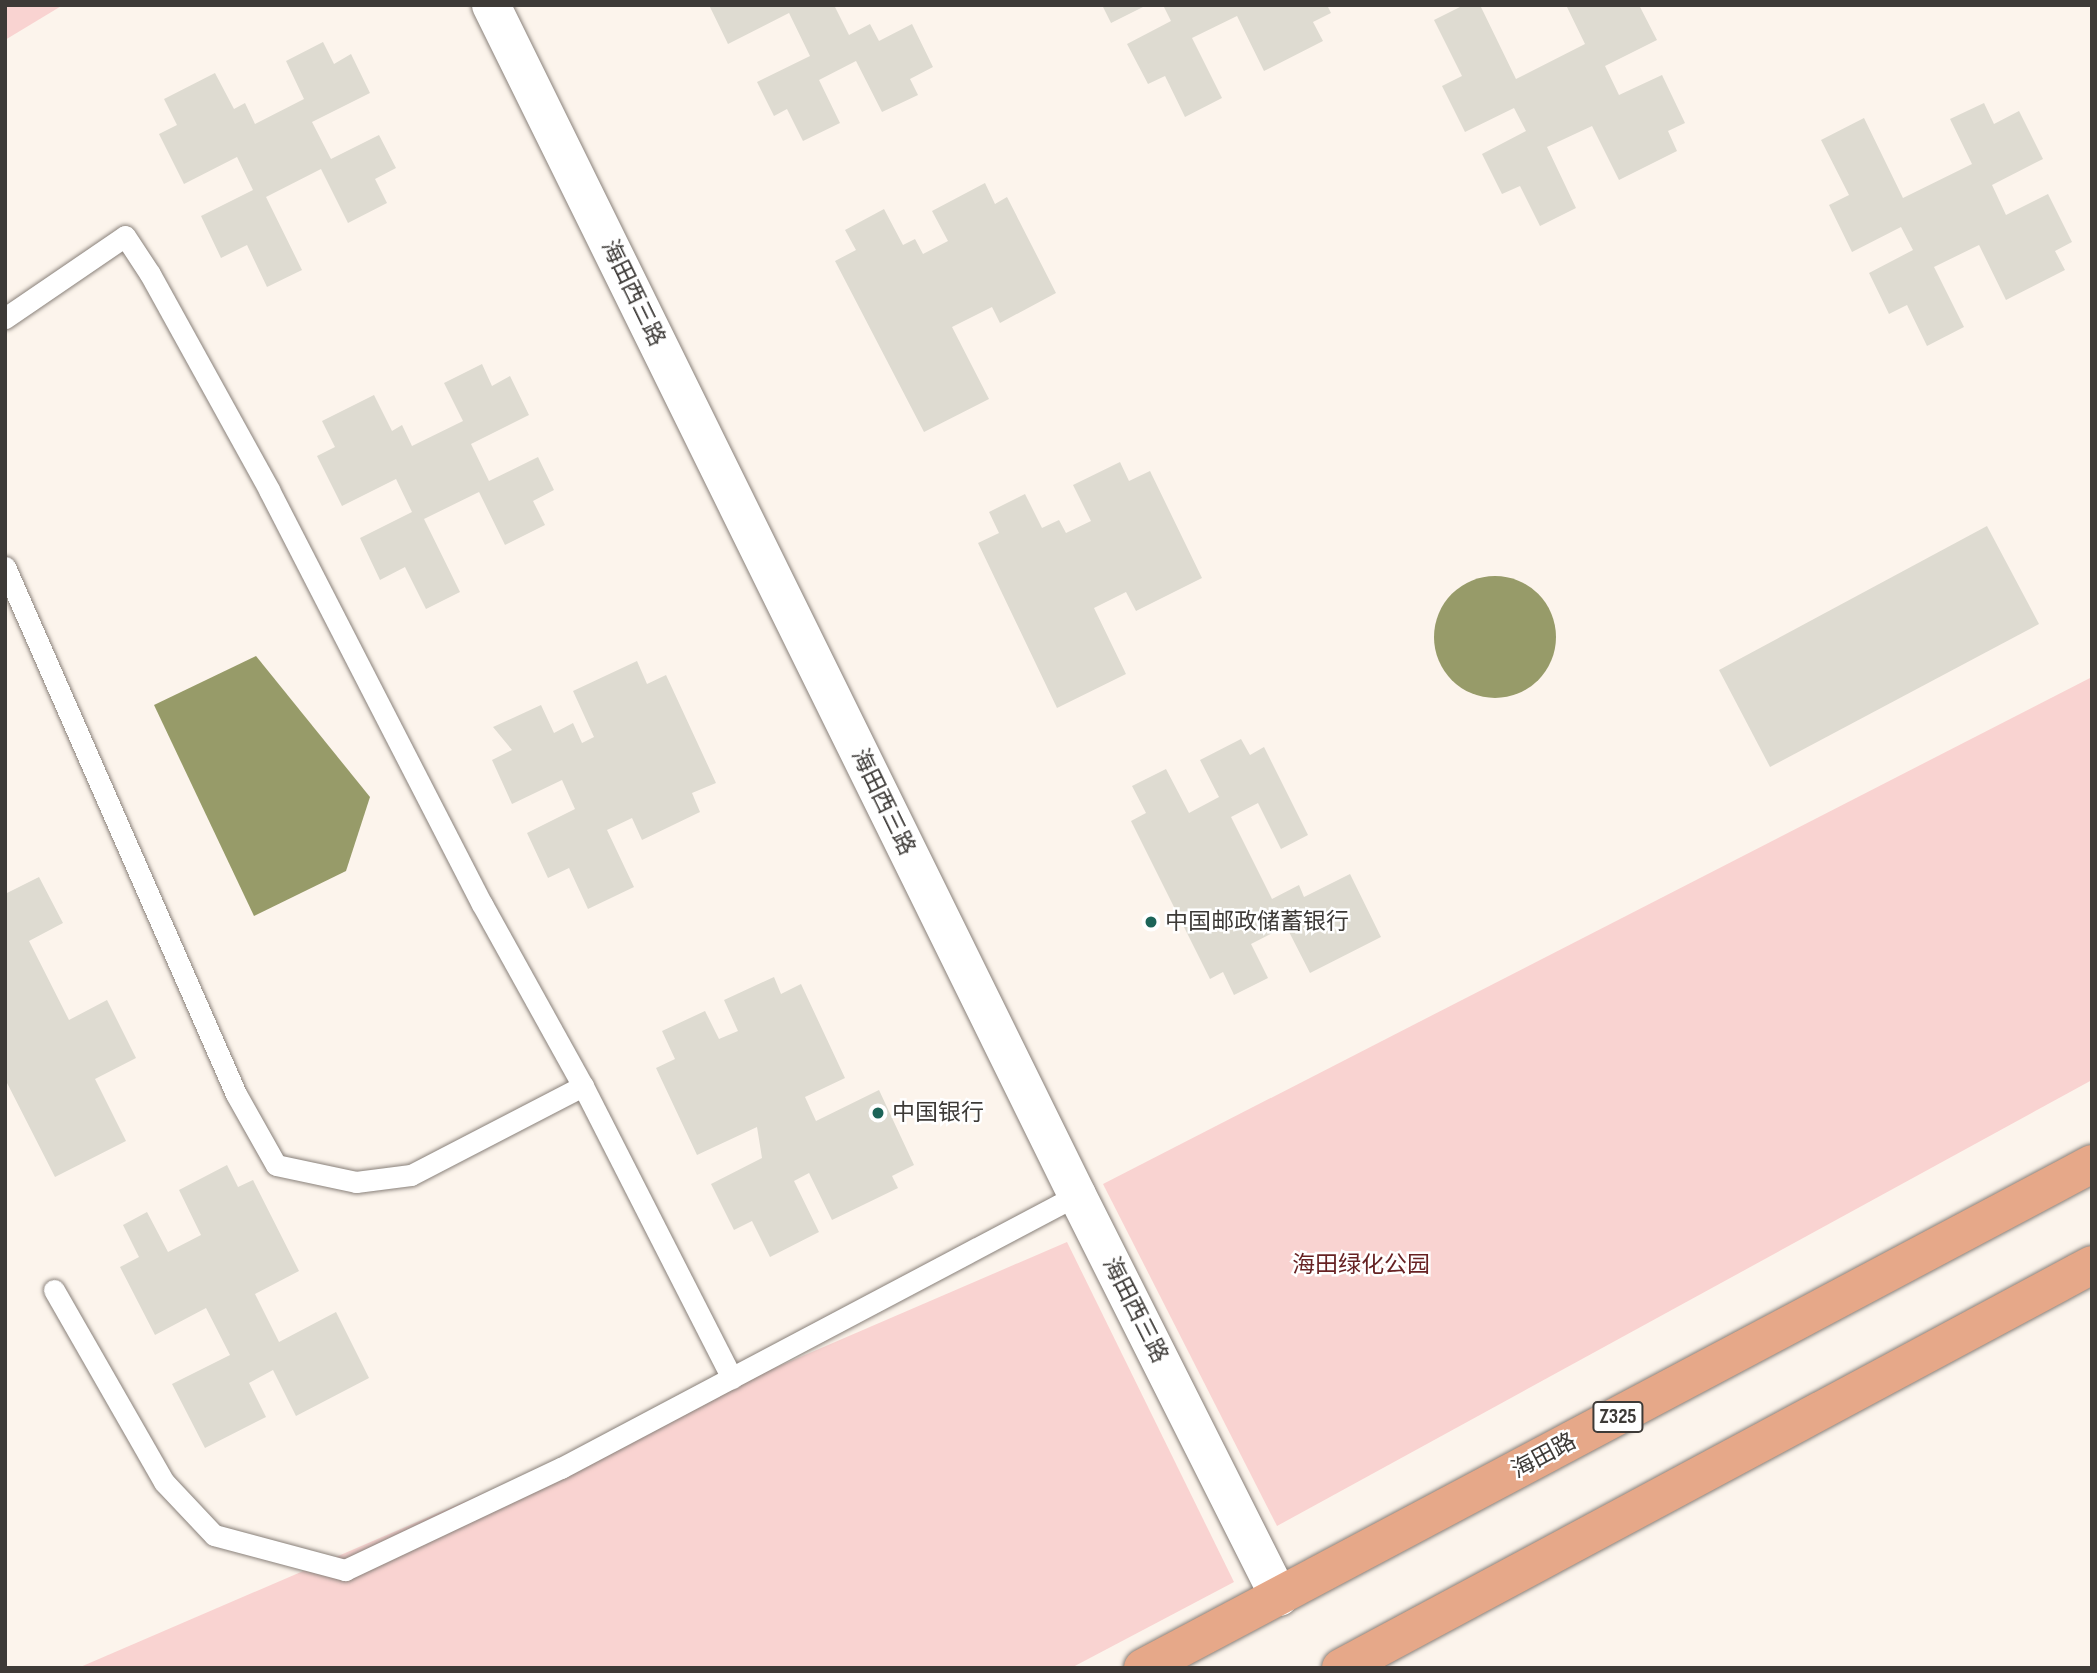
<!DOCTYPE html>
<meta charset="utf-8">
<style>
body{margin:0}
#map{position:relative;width:2097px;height:1673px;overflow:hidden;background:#fcf4ec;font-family:"Sofia Sans Condensed","Noto Sans SC",sans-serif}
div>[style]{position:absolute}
.green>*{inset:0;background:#f9d3d1}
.water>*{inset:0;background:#979b69}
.round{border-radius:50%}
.building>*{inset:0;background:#dedbd1}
.roads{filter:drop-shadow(0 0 2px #89817a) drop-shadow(0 0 2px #89817a)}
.service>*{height:21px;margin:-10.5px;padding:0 10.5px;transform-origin:10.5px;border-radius:10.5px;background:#fff}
.minor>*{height:38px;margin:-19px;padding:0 19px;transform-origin:19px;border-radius:19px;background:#fff}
.primary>*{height:38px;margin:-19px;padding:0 19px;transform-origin:19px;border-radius:19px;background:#e6a889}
.dots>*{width:19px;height:19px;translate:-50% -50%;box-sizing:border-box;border:4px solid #fff;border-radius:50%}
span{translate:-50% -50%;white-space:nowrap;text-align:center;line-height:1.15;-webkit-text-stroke:5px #fff;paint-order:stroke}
.shield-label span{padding:2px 5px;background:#fff;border:2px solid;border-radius:5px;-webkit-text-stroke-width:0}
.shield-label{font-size:21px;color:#3d3a37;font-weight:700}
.street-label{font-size:23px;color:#3d3a37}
.poi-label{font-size:23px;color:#3d3a37}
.left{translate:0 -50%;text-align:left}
.park-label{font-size:23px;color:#672223}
.frame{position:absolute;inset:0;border:7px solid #3d3a37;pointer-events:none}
</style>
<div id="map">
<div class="green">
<i style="clip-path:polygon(5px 5px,63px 5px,5px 40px)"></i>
<i style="clip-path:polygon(2092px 677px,2092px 1080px,1277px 1526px,1103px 1184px)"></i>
<i style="clip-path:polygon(1067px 1242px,1234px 1582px,1071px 1668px,78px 1668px)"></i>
</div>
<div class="water">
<i class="round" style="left:1434px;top:576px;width:122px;height:122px"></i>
<i style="clip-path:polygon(256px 656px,370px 797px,346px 871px,254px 916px,154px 705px)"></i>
</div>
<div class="building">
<i style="clip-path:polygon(709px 5px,834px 5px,849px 35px,870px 24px,879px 41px,912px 24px,933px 67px,910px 79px,918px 95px,882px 112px,856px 61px,819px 80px,840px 123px,803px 141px,787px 109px,774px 116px,757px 82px,810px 56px,789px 13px,728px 44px)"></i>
<i style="clip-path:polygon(1102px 5px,1147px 5px,1111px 23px)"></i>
<i style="clip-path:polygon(1163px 5px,1327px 5px,1331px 13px,1313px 22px,1323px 41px,1264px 71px,1237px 16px,1192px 38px,1222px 98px,1185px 117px,1165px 76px,1148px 84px,1127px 44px,1171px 21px)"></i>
<i style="clip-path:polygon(1464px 5px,1480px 5px,1516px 79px,1585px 44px,1566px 5px,1639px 5px,1657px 40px,1605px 66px,1619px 95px,1662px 75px,1685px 123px,1668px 131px,1677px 151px,1619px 180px,1592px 126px,1547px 147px,1576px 208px,1540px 226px,1520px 186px,1502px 194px,1482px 154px,1526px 131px,1514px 108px,1465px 132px,1442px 86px,1462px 76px,1434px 20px)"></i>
<i style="clip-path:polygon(323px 42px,334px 64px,351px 54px,370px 93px,312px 122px,331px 159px,379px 135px,396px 168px,375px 179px,387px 203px,348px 223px,321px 169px,266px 197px,302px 270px,267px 287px,247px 245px,221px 258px,201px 216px,253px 190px,237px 157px,184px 184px,159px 134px,177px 125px,164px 99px,215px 73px,234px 109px,245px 103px,255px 124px,304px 99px,286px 61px)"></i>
<i style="clip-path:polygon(1984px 103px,1994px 124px,2019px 111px,2043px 159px,1992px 185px,2006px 215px,2048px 194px,2072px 242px,2055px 251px,2065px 270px,2006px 300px,1979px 245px,1934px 267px,1964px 327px,1927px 346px,1907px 305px,1889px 314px,1869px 273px,1913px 250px,1901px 227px,1852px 252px,1829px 205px,1849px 195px,1821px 140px,1864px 118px,1903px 198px,1972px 164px,1950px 119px)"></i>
<i style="clip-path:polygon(985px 183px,995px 204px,1007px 197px,1056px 293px,1000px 323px,992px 307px,952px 327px,989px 399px,924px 432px,835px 261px,856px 250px,845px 230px,884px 209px,903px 245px,915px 239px,923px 254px,948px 241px,932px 211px)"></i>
<i style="clip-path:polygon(482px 364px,492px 386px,510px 376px,529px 415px,471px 444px,489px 481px,538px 457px,554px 490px,533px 501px,545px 525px,505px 545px,479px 492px,424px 519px,460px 592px,426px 609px,405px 567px,380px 580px,360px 538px,412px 512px,396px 479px,342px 506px,317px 456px,335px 447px,322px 421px,374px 395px,392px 431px,402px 425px,412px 446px,463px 421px,444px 383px)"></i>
<i style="clip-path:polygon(1120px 462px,1129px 481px,1150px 471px,1202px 578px,1136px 611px,1126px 592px,1094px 608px,1126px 674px,1057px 708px,978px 543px,999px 533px,989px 512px,1025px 494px,1042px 528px,1059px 520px,1066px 533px,1091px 521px,1073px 485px)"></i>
<i style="clip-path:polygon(1987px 526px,2039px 624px,1770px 767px,1719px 670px)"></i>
<i style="clip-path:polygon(637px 661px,647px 684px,666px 675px,716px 783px,692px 793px,700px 812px,642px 840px,632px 818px,607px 830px,634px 887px,588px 909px,569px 868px,548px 878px,527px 833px,575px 809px,562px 780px,512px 804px,492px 760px,512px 750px,493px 727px,541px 705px,554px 733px,573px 723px,582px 743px,594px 737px,573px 691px)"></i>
<i style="clip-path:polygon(1241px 739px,1250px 755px,1264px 747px,1308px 835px,1281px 849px,1258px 803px,1231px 817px,1272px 899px,1299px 885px,1304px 897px,1350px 874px,1381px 937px,1310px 973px,1286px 926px,1251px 944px,1268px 978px,1234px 995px,1223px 972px,1210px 979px,1131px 821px,1146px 813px,1132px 786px,1166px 769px,1189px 813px,1219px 797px,1200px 760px)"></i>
<i style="clip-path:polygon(39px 877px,63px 923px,29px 941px,69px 1020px,107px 1000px,136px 1058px,95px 1079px,126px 1141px,55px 1177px,5px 1079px,5px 894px)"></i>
<i style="clip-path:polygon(774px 977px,781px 994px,801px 984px,845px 1078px,805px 1097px,816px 1121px,879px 1090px,914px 1165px,892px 1176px,898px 1188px,832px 1220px,809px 1173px,794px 1181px,819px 1232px,770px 1257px,752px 1221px,734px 1230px,711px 1184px,762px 1158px,757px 1127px,697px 1155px,656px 1068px,675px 1059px,662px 1031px,705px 1011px,719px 1039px,738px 1031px,724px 1000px)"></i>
<i style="clip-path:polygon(227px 1165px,238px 1187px,253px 1180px,299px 1271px,255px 1294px,279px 1342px,336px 1312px,369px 1378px,296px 1416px,273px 1370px,249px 1383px,266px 1417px,205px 1448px,172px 1384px,230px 1355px,206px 1308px,155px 1335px,120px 1267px,139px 1257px,123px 1225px,147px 1212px,168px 1252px,201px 1235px,179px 1190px)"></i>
</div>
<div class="roads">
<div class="service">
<i style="left:5px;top:318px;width:145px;rotate:-34.3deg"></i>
<i style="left:125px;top:236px;width:45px;rotate:56.7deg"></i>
<i style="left:150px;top:274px;width:247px;rotate:61.1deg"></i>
<i style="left:269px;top:490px;width:466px;rotate:62.8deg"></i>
<i style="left:482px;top:904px;width:208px;rotate:61deg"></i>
<i style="left:583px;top:1086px;width:328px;rotate:63deg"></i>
<i style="left:5px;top:567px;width:575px;rotate:66.33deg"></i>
<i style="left:236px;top:1094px;width:81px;rotate:60.6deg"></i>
<i style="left:276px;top:1165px;width:82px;rotate:12deg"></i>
<i style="left:356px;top:1182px;width:55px;rotate:-7.3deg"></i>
<i style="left:411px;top:1175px;width:194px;rotate:-27.4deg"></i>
<i style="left:54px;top:1290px;width:221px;rotate:60.2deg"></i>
<i style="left:164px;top:1482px;width:73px;rotate:46.7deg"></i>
<i style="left:214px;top:1535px;width:136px;rotate:15deg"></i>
<i style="left:345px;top:1570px;width:239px;rotate:-25.3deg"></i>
<i style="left:561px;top:1468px;width:584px;rotate:-27.88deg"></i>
</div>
<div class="minor">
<i style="left:491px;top:5px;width:1326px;rotate:63.78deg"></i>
<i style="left:1077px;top:1195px;width:450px;rotate:63.3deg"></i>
</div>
<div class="primary">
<i style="left:1143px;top:1668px;width:1075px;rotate:-27.97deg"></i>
<i style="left:1341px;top:1668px;width:852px;rotate:-28.22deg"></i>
</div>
</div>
<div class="dots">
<i style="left:1151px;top:922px;background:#1c6458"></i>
<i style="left:878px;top:1113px;background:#1c6458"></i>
</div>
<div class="shield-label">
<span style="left:1618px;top:1417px">Z325</span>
</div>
<div class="street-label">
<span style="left:633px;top:293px;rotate:64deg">海田西三路</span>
<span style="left:883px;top:802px;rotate:64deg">海田西三路</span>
<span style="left:1135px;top:1310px;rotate:63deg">海田西三路</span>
<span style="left:1544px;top:1456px;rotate:-28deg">海田路</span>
</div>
<div class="poi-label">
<span class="left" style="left:1165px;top:922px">中国邮政储蓄银行</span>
<span class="left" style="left:892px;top:1113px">中国银行</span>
</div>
<div class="park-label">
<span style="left:1361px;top:1265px">海田绿化公园</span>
</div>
<div class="frame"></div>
</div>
